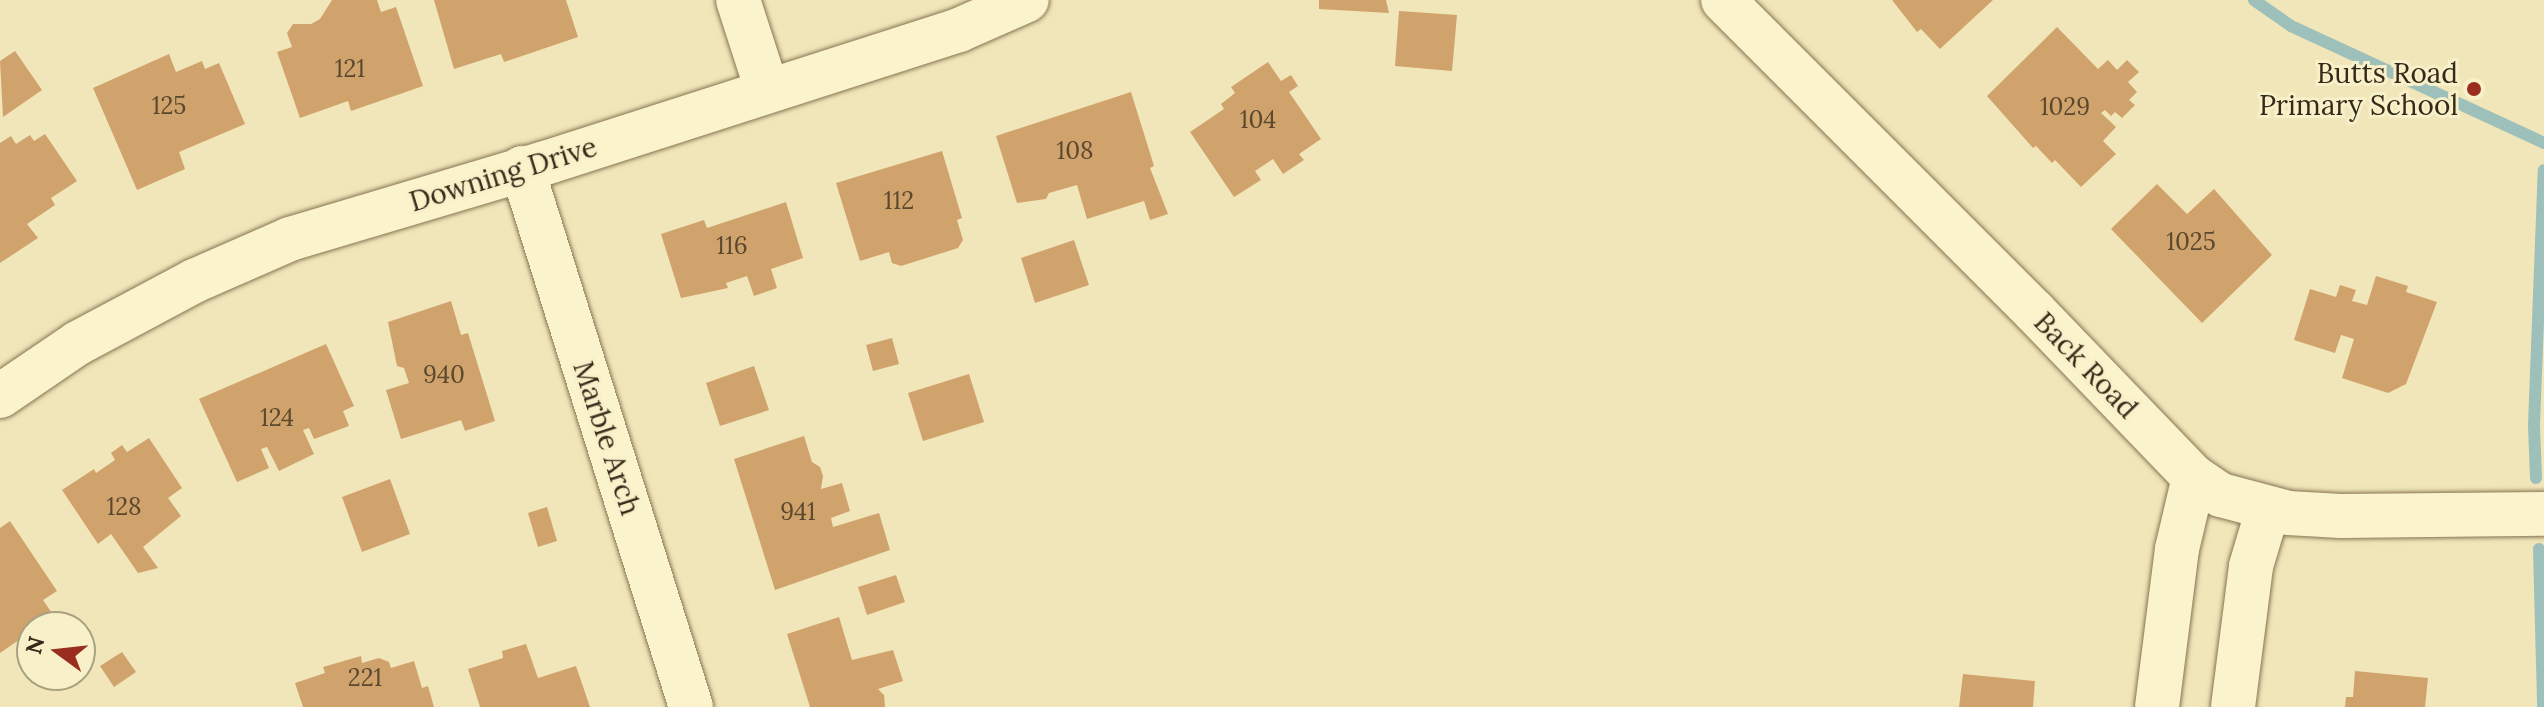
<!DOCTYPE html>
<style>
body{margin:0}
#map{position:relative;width:2544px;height:707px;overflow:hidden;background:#f0e6b9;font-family:Lora,serif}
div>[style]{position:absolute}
.stream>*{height:12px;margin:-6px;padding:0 6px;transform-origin:6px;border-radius:6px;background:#9ec0ba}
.building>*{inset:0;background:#d1a36c}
.roads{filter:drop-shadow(0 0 2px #877553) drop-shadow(0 0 2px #877553)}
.minor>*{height:44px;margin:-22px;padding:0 22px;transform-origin:22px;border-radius:22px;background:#fbf3cc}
.dots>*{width:22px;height:22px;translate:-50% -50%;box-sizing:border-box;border:4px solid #f7f0c8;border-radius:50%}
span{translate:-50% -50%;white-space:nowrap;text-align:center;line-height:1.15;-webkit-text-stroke:6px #f7f0c8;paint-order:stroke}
.number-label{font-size:24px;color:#5c482e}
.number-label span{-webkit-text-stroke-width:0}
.poi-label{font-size:28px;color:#352a19}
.right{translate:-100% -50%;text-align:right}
.street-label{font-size:28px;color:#352a19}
.north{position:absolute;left:16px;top:611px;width:80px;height:80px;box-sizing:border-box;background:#f7f0c8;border:2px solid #a9a182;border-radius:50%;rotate:285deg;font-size:22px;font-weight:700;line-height:32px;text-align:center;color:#352a19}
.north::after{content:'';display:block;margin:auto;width:28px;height:36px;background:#992e1f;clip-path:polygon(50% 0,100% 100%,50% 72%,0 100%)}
</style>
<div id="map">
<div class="stream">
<i style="left:2254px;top:0;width:45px;rotate:35.1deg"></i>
<i style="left:2291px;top:26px;width:279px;rotate:24.8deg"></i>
<i style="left:2536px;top:478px;width:53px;rotate:-92.2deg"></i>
<i style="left:2534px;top:425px;width:255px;rotate:-87.8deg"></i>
<i style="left:2539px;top:549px;width:158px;rotate:88.5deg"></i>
</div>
<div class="building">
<i style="clip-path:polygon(332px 0,377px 0,381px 12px,396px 7px,423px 86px,351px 111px,348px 101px,300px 118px,277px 52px,292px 47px,287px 33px,293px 24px,311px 24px,320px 19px)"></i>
<i style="clip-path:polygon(434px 0,566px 0,578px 37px,504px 62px,501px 54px,454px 69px)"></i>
<i style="clip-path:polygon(1319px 0,1386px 0,1389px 13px,1319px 9px)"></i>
<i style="clip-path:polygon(1892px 0,1993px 0,1940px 49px,1921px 29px,1917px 32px)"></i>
<i style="clip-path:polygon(1399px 11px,1457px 15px,1452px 71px,1395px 66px)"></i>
<i style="clip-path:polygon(2057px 27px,2098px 69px,2108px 60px,2117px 70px,2127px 60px,2139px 72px,2128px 82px,2137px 92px,2129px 100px,2135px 105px,2122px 118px,2115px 112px,2111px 116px,2105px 110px,2101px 113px,2116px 127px,2103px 141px,2116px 154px,2081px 187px,2055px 160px,2052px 163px,2036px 146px,2033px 148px,1987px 96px)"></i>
<i style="clip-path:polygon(15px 51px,42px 90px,3px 117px,0 61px)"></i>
<i style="clip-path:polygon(169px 54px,176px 72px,202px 61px,205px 69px,219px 63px,245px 124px,179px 152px,185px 169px,137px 190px,93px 88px)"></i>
<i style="clip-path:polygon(1268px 62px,1281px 81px,1291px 75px,1298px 86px,1289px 92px,1321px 139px,1299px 154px,1304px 160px,1283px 174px,1273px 159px,1255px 171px,1261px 180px,1234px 197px,1190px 132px,1224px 109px,1221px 104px,1235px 93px,1231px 87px)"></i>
<i style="clip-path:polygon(1131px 92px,1154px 166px,1150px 168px,1168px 214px,1150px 220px,1144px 201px,1087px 219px,1077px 185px,1049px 193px,1046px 199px,1017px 203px,996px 136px)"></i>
<i style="clip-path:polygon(45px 134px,77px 181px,51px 198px,55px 205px,27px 224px,38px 238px,0 263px,0 143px,11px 136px,16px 144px,30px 135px,34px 141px)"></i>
<i style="clip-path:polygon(942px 151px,962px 218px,957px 220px,963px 240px,958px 248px,901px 266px,892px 263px,889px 252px,860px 261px,836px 183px)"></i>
<i style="clip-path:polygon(2157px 184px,2187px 214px,2214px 189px,2272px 255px,2202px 323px,2111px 229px)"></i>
<i style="clip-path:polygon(786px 202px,803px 258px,771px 269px,777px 288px,754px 296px,747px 276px,726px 283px,728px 288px,681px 298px,661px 234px,704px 220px,707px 228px)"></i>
<i style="clip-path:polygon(1074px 240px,1089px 285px,1035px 303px,1021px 258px)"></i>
<i style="clip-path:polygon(2376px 276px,2408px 286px,2406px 292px,2437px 302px,2406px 384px,2388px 393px,2342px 378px,2354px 339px,2341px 335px,2335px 353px,2294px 340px,2310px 289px,2336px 297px,2340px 285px,2356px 290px,2352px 301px,2367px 305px)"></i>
<i style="clip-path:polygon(451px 301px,461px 335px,468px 333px,495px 421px,465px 431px,461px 420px,401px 439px,386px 390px,409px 383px,404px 368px,397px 366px,388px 322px)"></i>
<i style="clip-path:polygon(892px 338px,899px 364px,873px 371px,866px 345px)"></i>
<i style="clip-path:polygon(326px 344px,354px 406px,343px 411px,349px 426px,314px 439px,309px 428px,303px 430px,314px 454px,279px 471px,267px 447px,261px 449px,269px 468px,237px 482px,199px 399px)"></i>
<i style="clip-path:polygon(754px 366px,769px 410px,720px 426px,706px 383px)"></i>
<i style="clip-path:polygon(969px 374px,984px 422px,923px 441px,908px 393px)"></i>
<i style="clip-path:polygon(804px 436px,812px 462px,820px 467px,823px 476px,821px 489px,842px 483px,850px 511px,831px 518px,833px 527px,879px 513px,890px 550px,775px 590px,734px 459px)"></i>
<i style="clip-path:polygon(149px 438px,182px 488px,168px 498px,181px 516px,143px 547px,158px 568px,138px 573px,111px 534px,98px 544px,62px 490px,94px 469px,96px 473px,115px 460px,111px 453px,122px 445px,127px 452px)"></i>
<i style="clip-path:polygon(390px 479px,410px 534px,362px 552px,342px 497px)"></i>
<i style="clip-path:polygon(547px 507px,557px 541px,538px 547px,528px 513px)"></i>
<i style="clip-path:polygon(10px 521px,57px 591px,43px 600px,54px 616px,38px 627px,32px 627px,32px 631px,0 653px,0 528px)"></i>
<i style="clip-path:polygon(896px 575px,905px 602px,867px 615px,858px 587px)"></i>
<i style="clip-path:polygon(839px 617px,852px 660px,893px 650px,903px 681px,878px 689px,884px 695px,885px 707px,810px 707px,787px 634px)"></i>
<i style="clip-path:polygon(526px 644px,538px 678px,576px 666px,590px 707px,480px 707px,468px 669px,503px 658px,502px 651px)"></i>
<i style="clip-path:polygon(122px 652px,136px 672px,114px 687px,100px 666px)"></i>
<i style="clip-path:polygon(361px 656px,362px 663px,379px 658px,389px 662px,391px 668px,414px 661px,422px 688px,428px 686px,434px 707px,303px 707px,295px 683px,325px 673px,323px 667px)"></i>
<i style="clip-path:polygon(2355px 671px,2428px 678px,2425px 707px,2345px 707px,2346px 697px,2353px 697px)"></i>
<i style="clip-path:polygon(1963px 674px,2035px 681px,2033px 707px,1959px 707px)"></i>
</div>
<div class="roads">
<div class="minor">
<i style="left:738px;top:0;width:95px;rotate:72.1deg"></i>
<i style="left:1723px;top:0;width:440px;rotate:45deg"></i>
<i style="left:2034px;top:311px;width:231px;rotate:46.1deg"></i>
<i style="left:2194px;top:477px;width:32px;rotate:34deg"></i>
<i style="left:2221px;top:495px;width:69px;rotate:15deg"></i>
<i style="left:2288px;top:513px;width:53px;rotate:3.2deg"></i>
<i style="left:2341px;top:516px;width:203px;rotate:-0.6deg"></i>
<i style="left:522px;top:168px;width:565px;rotate:72.59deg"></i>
<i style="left:0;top:396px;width:94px;rotate:-34.2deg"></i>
<i style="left:78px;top:343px;width:132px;rotate:-28.1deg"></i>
<i style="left:194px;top:281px;width:105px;rotate:-23.6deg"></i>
<i style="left:290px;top:239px;width:263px;rotate:-16.6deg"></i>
<i style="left:542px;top:164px;width:438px;rotate:-17.8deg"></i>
<i style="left:959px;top:30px;width:74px;rotate:-23.8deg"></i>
<i style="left:2157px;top:707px;width:159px;rotate:-82.8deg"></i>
<i style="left:2177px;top:549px;width:74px;rotate:-76.7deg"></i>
<i style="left:2233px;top:707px;width:142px;rotate:-82.7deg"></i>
<i style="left:2251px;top:566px;width:59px;rotate:-73.4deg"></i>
</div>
</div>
<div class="dots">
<i style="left:2474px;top:89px;background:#992e1f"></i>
</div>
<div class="number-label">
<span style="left:350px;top:69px">121</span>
<span style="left:169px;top:106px">125</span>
<span style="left:2065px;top:107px">1029</span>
<span style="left:1258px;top:120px">104</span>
<span style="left:1075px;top:151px">108</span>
<span style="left:899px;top:201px">112</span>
<span style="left:2191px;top:242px">1025</span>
<span style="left:732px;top:246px">116</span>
<span style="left:444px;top:375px">940</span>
<span style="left:277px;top:418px">124</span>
<span style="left:124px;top:507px">128</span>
<span style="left:798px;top:512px">941</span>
<span style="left:365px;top:678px">221</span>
</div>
<div class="poi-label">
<span class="right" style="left:2458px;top:89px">Butts Road<br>Primary School</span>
</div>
<div class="street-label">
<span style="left:503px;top:174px;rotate:-17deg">Downing Drive</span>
<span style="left:2086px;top:365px;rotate:46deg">Back Road</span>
<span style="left:607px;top:438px;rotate:72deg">Marble Arch</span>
</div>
<div class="north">N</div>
</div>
